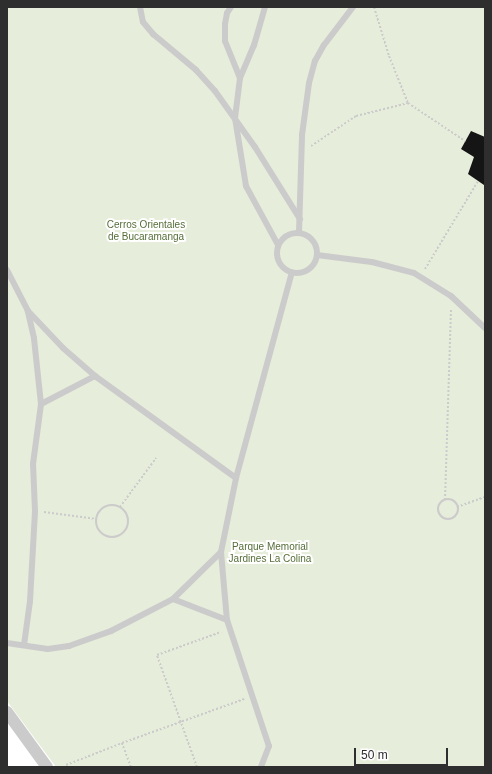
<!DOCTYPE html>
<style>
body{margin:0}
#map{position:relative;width:492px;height:774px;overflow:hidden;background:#fff;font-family:Helvetica,sans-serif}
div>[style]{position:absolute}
.green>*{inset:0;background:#e6edda}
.building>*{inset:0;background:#151515}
.path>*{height:2px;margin-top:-1px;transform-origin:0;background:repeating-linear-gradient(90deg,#cbcbcb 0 2px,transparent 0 4px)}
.path>.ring{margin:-1px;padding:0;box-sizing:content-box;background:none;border:2px solid #cbcbcb;border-radius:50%}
.lane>*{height:6px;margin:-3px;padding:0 3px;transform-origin:3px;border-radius:3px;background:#cbcbcb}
.lane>.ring{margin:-3px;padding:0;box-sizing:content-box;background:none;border:6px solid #cbcbcb;border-radius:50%}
.street>*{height:12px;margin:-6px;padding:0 6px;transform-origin:6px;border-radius:6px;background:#cbcbcb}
span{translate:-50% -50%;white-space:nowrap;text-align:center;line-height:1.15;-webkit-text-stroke:4px #fff;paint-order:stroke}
.park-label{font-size:10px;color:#556d37}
.frame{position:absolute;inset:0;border:8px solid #2e2e2e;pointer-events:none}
.scale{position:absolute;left:354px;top:748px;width:94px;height:18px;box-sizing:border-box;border:2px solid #2e2e2e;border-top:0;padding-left:5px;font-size:12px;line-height:14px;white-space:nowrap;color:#2e2e2e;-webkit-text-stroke:3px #fff;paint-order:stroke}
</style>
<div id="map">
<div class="green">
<i style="clip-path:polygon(7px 7px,485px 7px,485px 767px,56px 767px,7px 701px)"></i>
</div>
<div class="building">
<i style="clip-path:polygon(471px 131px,485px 137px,484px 185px,468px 174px,474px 157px,461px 149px)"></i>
</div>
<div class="path">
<i style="left:374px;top:7px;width:51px;rotate:73deg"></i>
<i style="left:389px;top:56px;width:51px;rotate:68deg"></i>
<i style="left:408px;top:103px;width:69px;rotate:33.7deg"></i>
<i style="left:311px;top:146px;width:54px;rotate:-33.7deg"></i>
<i style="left:356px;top:116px;width:54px;rotate:-14deg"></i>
<i style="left:425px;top:269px;width:103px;rotate:-58.9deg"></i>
<i class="ring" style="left:438px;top:499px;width:18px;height:18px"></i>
<i style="left:445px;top:500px;width:191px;rotate:-88.2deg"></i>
<i class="ring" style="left:96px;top:505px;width:30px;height:30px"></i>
<i style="left:120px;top:507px;width:61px;rotate:-53.7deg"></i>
<i style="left:457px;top:507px;width:30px;rotate:-20deg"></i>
<i style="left:44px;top:512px;width:53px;rotate:7.5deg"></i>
<i style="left:66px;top:765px;width:60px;rotate:-21.4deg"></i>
<i style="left:131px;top:767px;width:26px;rotate:-111deg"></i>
<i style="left:122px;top:743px;width:130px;rotate:-19.8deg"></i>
<i style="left:197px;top:767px;width:119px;rotate:-109.7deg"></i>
<i style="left:157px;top:655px;width:68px;rotate:-19.8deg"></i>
</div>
<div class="lane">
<i style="left:140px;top:7px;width:15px;rotate:79deg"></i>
<i style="left:143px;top:22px;width:16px;rotate:50deg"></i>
<i style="left:153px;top:34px;width:56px;rotate:39.9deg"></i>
<i style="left:196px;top:70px;width:28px;rotate:48deg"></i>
<i style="left:215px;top:91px;width:69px;rotate:54.5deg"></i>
<i style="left:255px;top:147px;width:85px;rotate:58deg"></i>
<i style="left:231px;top:7px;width:7px;rotate:124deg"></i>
<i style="left:227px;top:13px;width:11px;rotate:100deg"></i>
<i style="left:225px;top:24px;width:17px;rotate:90deg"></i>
<i style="left:225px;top:41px;width:40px;rotate:68deg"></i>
<i style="left:265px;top:7px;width:40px;rotate:106deg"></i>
<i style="left:254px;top:45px;width:36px;rotate:113deg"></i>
<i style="left:240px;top:78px;width:40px;rotate:97.1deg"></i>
<i style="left:235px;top:118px;width:69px;rotate:80.8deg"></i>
<i style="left:246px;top:186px;width:67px;rotate:61.5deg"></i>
<i style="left:299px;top:232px;width:97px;rotate:-88.2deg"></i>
<i style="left:302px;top:135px;width:52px;rotate:-82.3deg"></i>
<i style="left:309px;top:83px;width:23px;rotate:-75deg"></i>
<i style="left:315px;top:61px;width:18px;rotate:-61deg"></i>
<i style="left:324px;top:45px;width:48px;rotate:-52.7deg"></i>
<i class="ring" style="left:277px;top:233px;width:34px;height:34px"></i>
<i style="left:317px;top:255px;width:55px;rotate:7.3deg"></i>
<i style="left:372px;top:262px;width:43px;rotate:14.7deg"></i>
<i style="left:414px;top:273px;width:44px;rotate:31.9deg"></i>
<i style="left:451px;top:296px;width:47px;rotate:43.3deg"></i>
<i style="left:7px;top:270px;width:46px;rotate:62.9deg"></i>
<i style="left:28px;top:311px;width:51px;rotate:46.6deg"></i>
<i style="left:63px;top:348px;width:43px;rotate:41.2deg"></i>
<i style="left:95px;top:376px;width:174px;rotate:35.9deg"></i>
<i style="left:41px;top:404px;width:61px;rotate:-27.4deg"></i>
<i style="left:221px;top:552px;width:68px;rotate:85deg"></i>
<i style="left:173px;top:599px;width:58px;rotate:21.3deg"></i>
<i style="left:227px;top:620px;width:133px;rotate:71.6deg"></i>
<i style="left:269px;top:746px;width:22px;rotate:111deg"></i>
<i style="left:7px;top:643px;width:41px;rotate:8.3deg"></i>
<i style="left:48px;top:649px;width:21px;rotate:-8deg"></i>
<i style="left:69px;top:646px;width:45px;rotate:-19.7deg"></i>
<i style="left:111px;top:631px;width:70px;rotate:-27.3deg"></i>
<i style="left:173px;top:599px;width:67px;rotate:-44.4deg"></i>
<i style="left:221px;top:552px;width:76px;rotate:-78.5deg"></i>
<i style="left:236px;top:478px;width:213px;rotate:-74.8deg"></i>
<i style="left:24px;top:645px;width:44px;rotate:-82.2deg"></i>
<i style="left:30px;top:601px;width:90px;rotate:-86.8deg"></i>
<i style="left:35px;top:511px;width:47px;rotate:-92.4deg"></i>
<i style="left:33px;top:464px;width:61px;rotate:-82.4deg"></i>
<i style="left:41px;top:404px;width:66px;rotate:-96.1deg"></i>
<i style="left:34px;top:338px;width:28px;rotate:-103deg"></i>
</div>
<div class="street">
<i style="left:7px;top:712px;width:68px;rotate:54deg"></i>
</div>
<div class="park-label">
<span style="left:146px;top:230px">Cerros Orientales<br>de Bucaramanga</span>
<span style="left:270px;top:552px">Parque Memorial<br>Jardines La Colina</span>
</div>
<div class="frame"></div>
<div class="scale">50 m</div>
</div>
